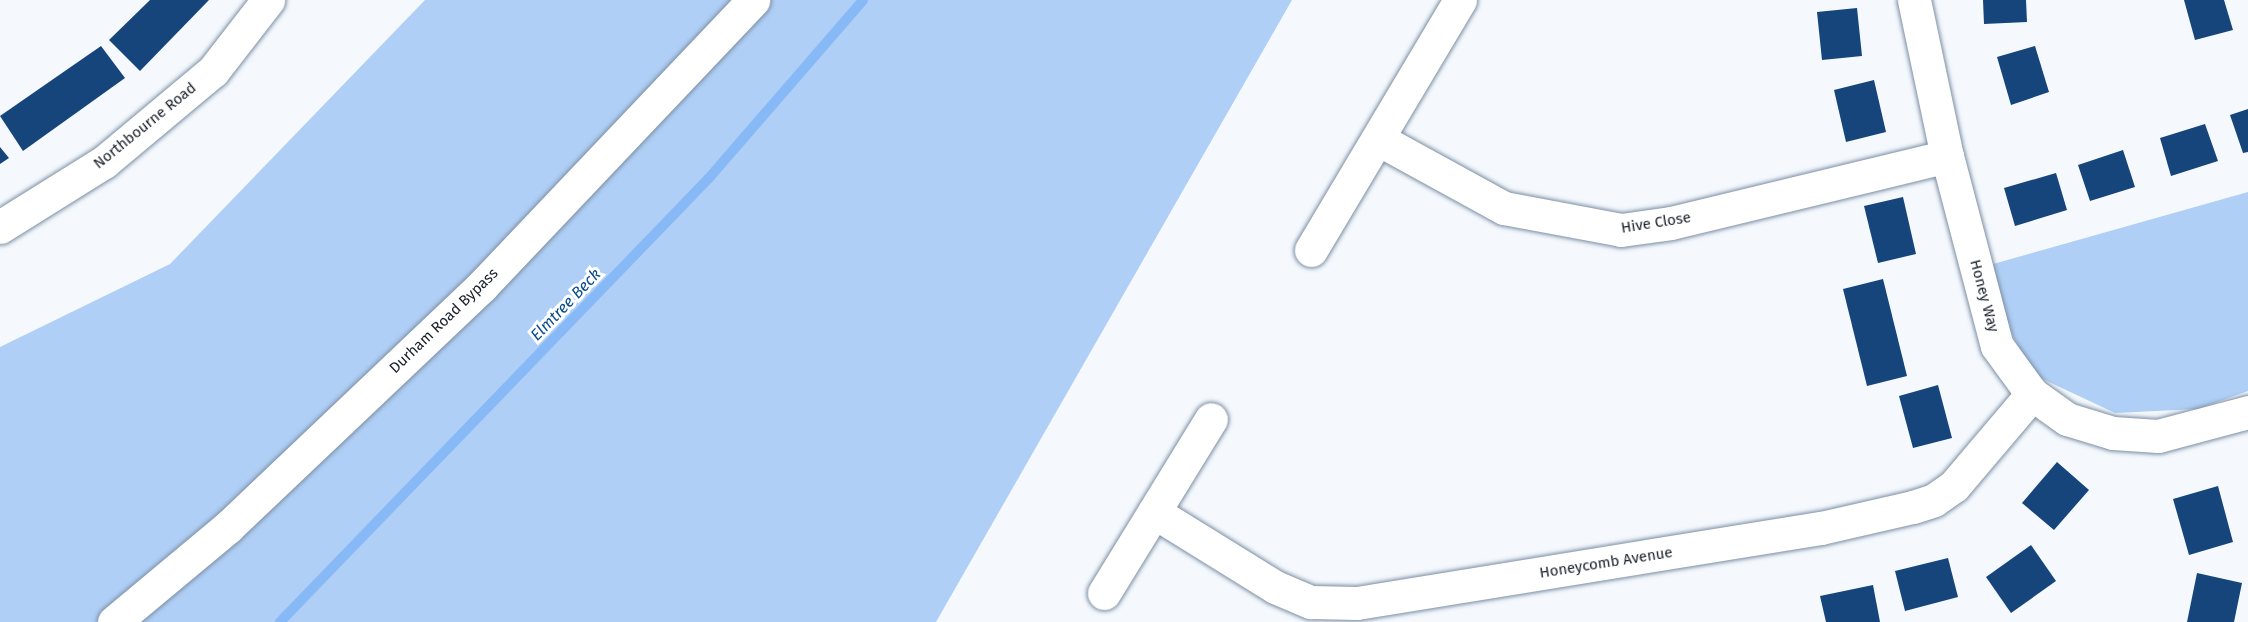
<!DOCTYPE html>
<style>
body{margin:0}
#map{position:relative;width:2248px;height:622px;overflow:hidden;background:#f5f9fe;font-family:"Fira Sans",sans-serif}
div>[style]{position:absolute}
.green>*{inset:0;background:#b0cff6}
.stream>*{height:10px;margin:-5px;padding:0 5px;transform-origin:5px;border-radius:5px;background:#87b9f7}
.building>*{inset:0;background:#15457a}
.roads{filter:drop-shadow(0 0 2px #7c8ea3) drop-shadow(0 0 2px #7c8ea3)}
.minor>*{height:33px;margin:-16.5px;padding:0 16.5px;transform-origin:16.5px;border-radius:16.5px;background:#fff}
.primary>*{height:33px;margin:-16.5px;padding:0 16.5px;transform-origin:16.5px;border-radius:16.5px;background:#fff}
span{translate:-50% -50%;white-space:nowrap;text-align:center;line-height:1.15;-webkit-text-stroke:6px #fff;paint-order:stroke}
.street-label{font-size:15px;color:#171e27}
.water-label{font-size:16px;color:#074b8f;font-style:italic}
</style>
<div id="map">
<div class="green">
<i style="clip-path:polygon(425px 0,1292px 0,936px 622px,0 622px,0 347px,170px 264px)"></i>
<i style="clip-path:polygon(2248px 192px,2248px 391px,2198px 409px,2115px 413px,2032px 374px,1979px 268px)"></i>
</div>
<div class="stream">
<i style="left:280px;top:622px;width:617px;rotate:-45.98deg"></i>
<i style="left:709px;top:178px;width:235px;rotate:-49.1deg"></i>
</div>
<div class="building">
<i style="clip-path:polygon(150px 0,209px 0,140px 71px,109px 40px)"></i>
<i style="clip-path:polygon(1983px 0,2026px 0,2027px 22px,1984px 24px)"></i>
<i style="clip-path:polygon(2184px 0,2224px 0,2233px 30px,2195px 40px)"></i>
<i style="clip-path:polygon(1857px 8px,1862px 56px,1822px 60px,1817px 12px)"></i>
<i style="clip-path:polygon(101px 46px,125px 78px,23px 151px,0 116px)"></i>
<i style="clip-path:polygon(2035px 46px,2049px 92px,2011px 105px,1997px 57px)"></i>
<i style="clip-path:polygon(1874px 80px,1886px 132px,1846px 142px,1834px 90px)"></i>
<i style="clip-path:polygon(2248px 109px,2248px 152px,2243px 153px,2230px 115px)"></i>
<i style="clip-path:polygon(2205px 124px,2218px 161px,2171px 176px,2160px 138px)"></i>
<i style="clip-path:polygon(0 147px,9px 158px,0 164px)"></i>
<i style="clip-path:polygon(2123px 150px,2135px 187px,2090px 201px,2078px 165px)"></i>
<i style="clip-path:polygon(2056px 173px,2067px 210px,2015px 226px,2004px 188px)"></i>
<i style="clip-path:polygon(1903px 197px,1916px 254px,1878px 263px,1864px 206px)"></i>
<i style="clip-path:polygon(1883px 279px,1907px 376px,1867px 386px,1843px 289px)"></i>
<i style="clip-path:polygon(1938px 385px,1952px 438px,1913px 448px,1899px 396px)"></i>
<i style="clip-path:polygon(2057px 462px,2089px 490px,2054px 530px,2022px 503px)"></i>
<i style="clip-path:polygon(2218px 486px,2233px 542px,2189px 555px,2173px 499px)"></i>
<i style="clip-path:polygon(2031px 545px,2056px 581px,2011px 613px,1986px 577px)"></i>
<i style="clip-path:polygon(1948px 558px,1958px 597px,1905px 611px,1895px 571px)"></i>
<i style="clip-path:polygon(2197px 573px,2242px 583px,2234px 622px,2187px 622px)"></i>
<i style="clip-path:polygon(1873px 585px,1880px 622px,1826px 622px,1820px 596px)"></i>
</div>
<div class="roads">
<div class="minor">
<i style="left:1914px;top:0;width:159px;rotate:78.1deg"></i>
<i style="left:1947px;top:156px;width:196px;rotate:75.3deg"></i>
<i style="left:1997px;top:346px;width:59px;rotate:53.9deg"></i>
<i style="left:2032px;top:394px;width:43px;rotate:35.5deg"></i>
<i style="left:2067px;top:419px;width:48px;rotate:16.9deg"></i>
<i style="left:2113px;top:433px;width:45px;rotate:3.8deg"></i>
<i style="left:2158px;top:436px;width:93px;rotate:-14.9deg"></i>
<i style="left:1378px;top:139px;width:144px;rotate:28.7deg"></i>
<i style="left:1504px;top:208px;width:119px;rotate:10.6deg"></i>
<i style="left:1621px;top:230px;width:50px;rotate:-8deg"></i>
<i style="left:1671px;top:223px;width:284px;rotate:-13.6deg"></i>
<i style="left:0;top:227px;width:123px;rotate:-32deg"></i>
<i style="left:104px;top:162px;width:142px;rotate:-39.9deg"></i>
<i style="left:213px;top:71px;width:90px;rotate:-52.2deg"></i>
<i style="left:1311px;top:250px;width:291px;rotate:-59.2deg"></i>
<i style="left:1154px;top:512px;width:142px;rotate:31.8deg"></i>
<i style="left:1275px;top:587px;width:39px;rotate:23deg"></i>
<i style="left:1311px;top:602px;width:46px;rotate:1.2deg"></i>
<i style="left:1357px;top:603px;width:470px;rotate:-9.2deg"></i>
<i style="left:1821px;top:528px;width:94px;rotate:-12.9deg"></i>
<i style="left:1913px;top:507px;width:22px;rotate:-18deg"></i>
<i style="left:1934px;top:500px;width:24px;rotate:-35deg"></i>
<i style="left:1954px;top:486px;width:121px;rotate:-49.7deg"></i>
<i style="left:1104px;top:593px;width:204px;rotate:-58.4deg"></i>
</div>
<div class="primary">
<i style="left:114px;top:622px;width:148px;rotate:-39.8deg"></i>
<i style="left:228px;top:527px;width:350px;rotate:-43.5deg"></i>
<i style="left:482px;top:286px;width:394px;rotate:-46.5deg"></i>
</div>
</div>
<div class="street-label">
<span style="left:145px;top:126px;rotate:-39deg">Northbourne Road</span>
<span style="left:1656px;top:223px;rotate:-9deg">Hive Close</span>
<span style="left:1984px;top:296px;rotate:75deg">Honey Way</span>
<span style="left:444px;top:321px;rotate:-44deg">Durham Road Bypass</span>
<span style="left:1606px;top:563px;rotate:-9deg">Honeycomb Avenue</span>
</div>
<div class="water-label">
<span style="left:566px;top:305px;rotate:-46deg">Elmtree Beck</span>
</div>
</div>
